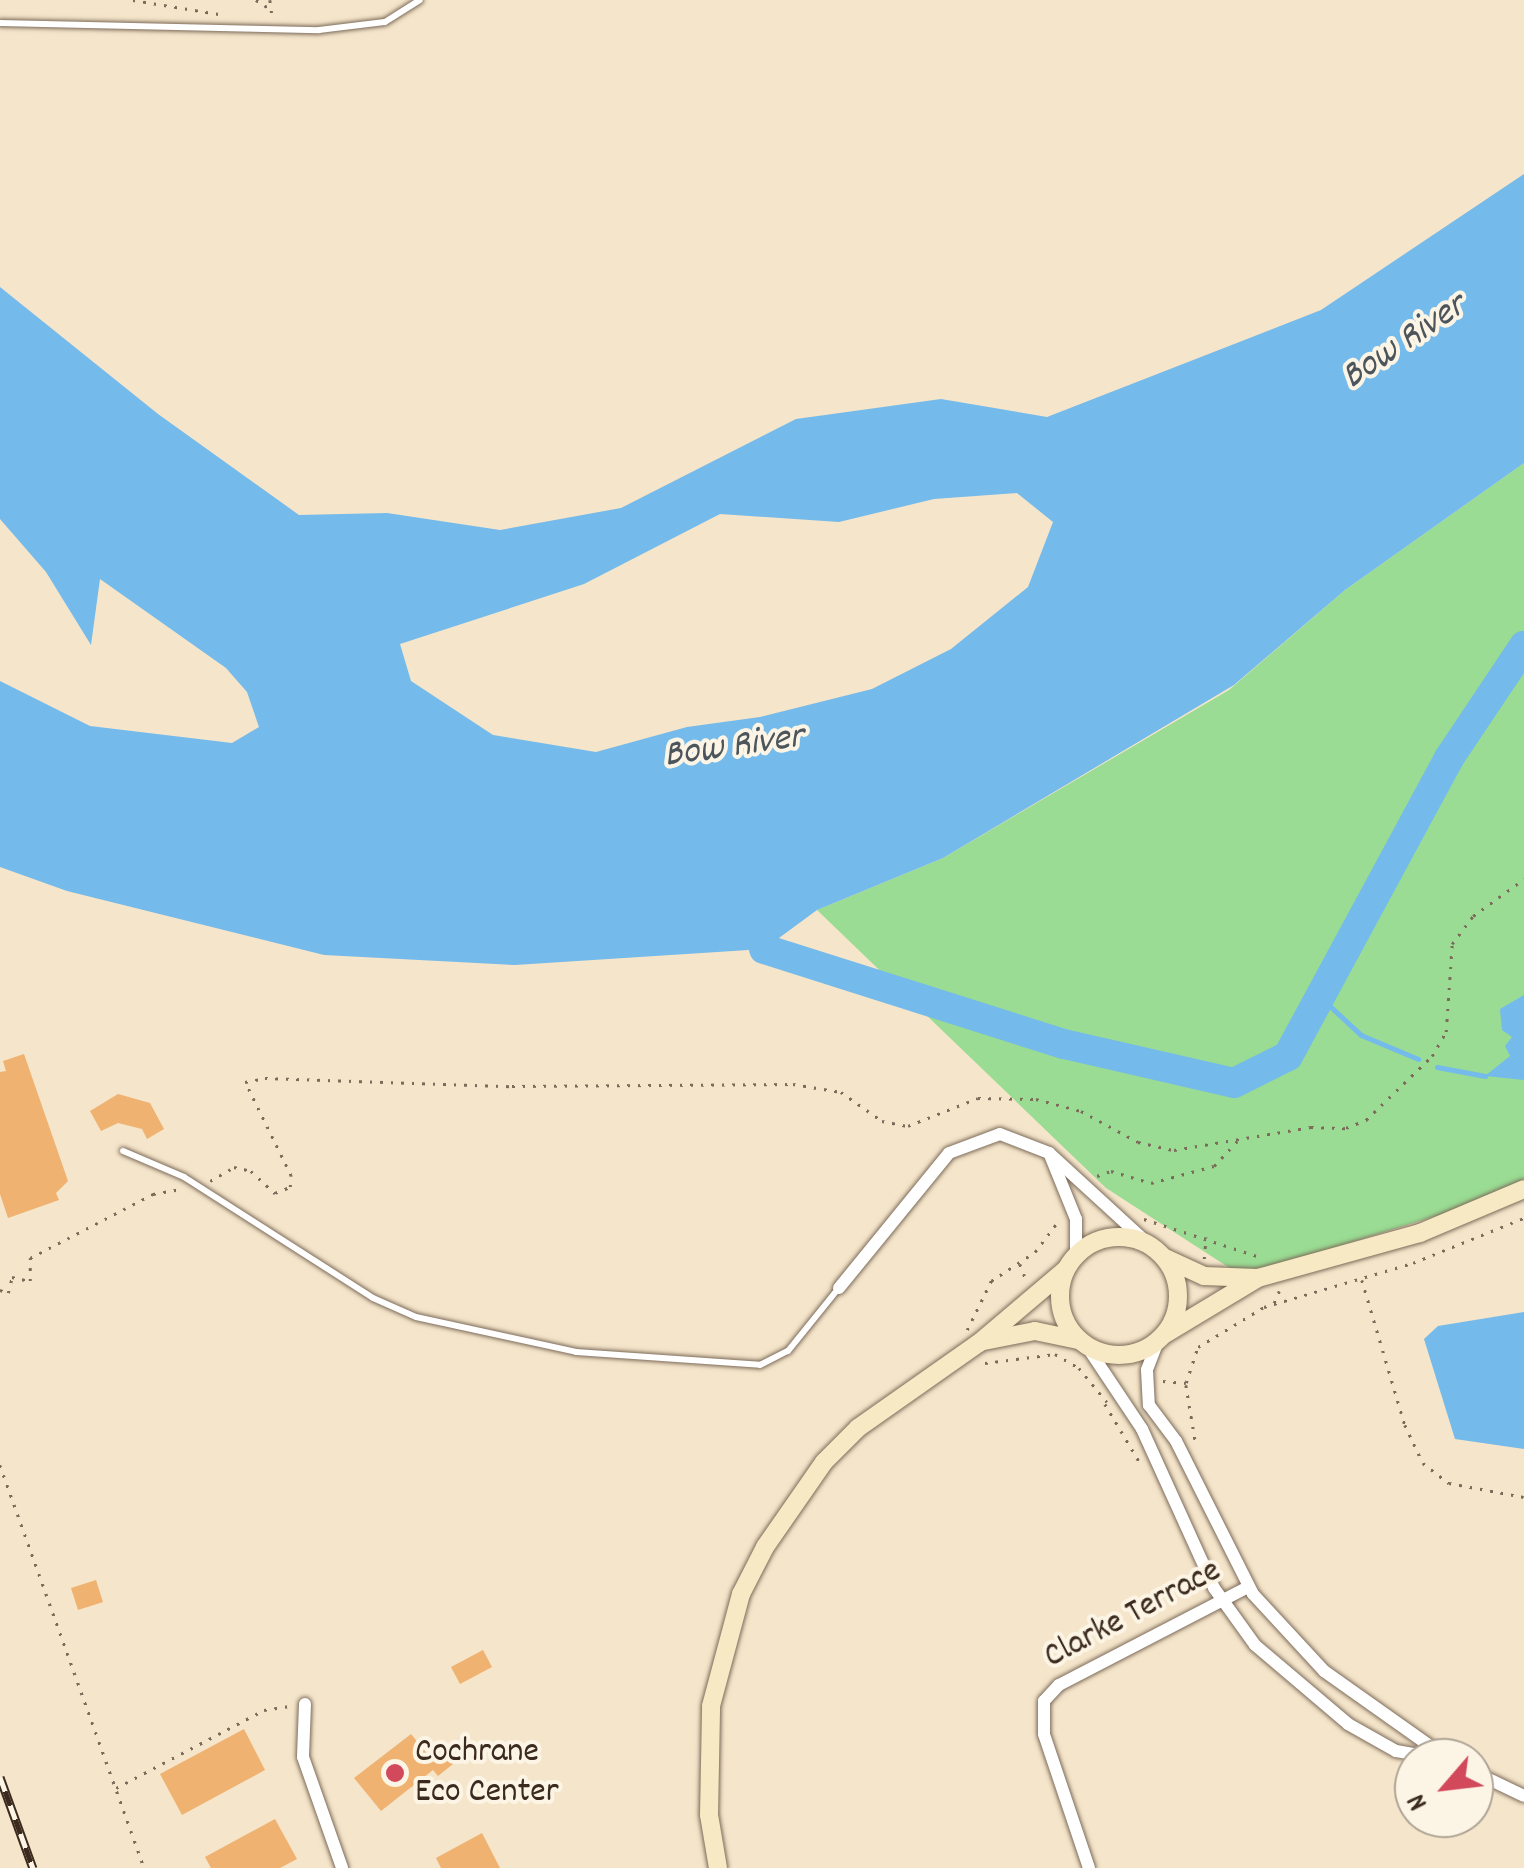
<!DOCTYPE html>
<style>
body{margin:0}
#map{position:relative;width:1524px;height:1868px;overflow:hidden;background:#f5e5ca;font-family:Dekko,sans-serif}
div>[style]{position:absolute}
.green>*{inset:0;background:#9adc93}
.water>*{inset:0;background:#74baeb}
.stream>*{height:5px;margin:-2.5px;padding:0 2.5px;transform-origin:2.5px;border-radius:2.5px;background:#74baeb}
.river>*{height:30px;margin:-15px;padding:0 15px;transform-origin:15px;border-radius:15px;background:#74baeb}
.building>*{inset:0;background:#efb270}
.path>*{height:2.5px;margin-top:-1.25px;transform-origin:0;background:repeating-linear-gradient(90deg,#7c6b5a 0 2.5px,transparent 0 10.5px)}
.roads{filter:drop-shadow(0 0 2px #7c6b5a) drop-shadow(0 0 2px #7c6b5a)}
.service>*{height:6px;margin:-3px;padding:0 3px;transform-origin:3px;border-radius:3px;background:#fff}
.minor>*{height:12px;margin:-6px;padding:0 6px;transform-origin:6px;border-radius:6px;background:#fff}
.secondary>*{height:18px;margin:-9px;padding:0 9px;transform-origin:9px;border-radius:9px;background:#f6e9c3}
.secondary>.ring{margin:-9px;padding:0;box-sizing:content-box;background:none;border:18px solid #f6e9c3;border-radius:50%}
.rail>*{height:9px;margin-top:-4.5px;transform-origin:0;background:repeating-linear-gradient(90deg,#fcf5e5 0 15px,#3b2a1e 0 30px);box-sizing:border-box;border-block:2px solid #3b2a1e}
.dots>*{width:28px;height:28px;translate:-50% -50%;box-sizing:border-box;border:5px solid #fcf5e5;border-radius:50%}
span{translate:-50% -50%;white-space:nowrap;text-align:center;line-height:1.15;-webkit-text-stroke:8px #fcf5e5;paint-order:stroke}
.street-label{font-size:35px;color:#3b2a1e}
.poi-label{font-size:35px;color:#3b2a1e}
.left{translate:0 -50%;text-align:left}
.water-label{font-size:38px;color:#4c555c;font-style:italic}
.north{position:absolute;left:1394px;top:1738px;width:100px;height:100px;box-sizing:border-box;background:#fcf5e5;border:2px solid #afa495;border-radius:50%;rotate:242deg;font-size:28px;font-weight:700;line-height:40px;text-align:center;color:#3b2a1e}
.north::after{content:'';display:block;margin:auto;width:35px;height:45px;background:#d1495b;clip-path:polygon(50% 0,100% 100%,50% 72%,0 100%)}
</style>
<div id="map">
<div class="green">
<i style="clip-path:polygon(1524px 463px,1524px 1189px,1242px 1276px,1106px 1188px,817px 910px,943px 858px,1229px 690px,1345px 590px)"></i>
</div>
<div class="water">
<i style="clip-path:polygon(evenodd,1524px 174px,1524px 463px,1345px 590px,1234px 685px,943px 858px,817px 910px,764px 949px,515px 965px,324px 955px,67px 891px,0 867px,0 681px,90px 726px,232px 743px,259px 727px,247px 692px,226px 668px,100px 579px,91px 645px,46px 572px,0 519px,0 287px,158px 414px,299px 515px,387px 513px,500px 530px,621px 508px,796px 419px,941px 399px,1047px 417px,1321px 310px,1524px 174px,1017px 493px,1053px 522px,1028px 587px,951px 649px,872px 689px,760px 717px,687px 727px,596px 752px,493px 735px,411px 681px,400px 644px,584px 584px,720px 514px,839px 522px,934px 499px,1017px 493px)"></i>
<i style="clip-path:polygon(1524px 995px,1524px 1080px,1485px 1076px,1510px 1056px,1505px 1046px,1512px 1037px,1502px 1030px,1500px 1009px)"></i>
<i style="clip-path:polygon(1524px 1312px,1524px 1449px,1455px 1439px,1424px 1339px,1438px 1326px)"></i>
</div>
<div class="stream">
<i style="left:1320px;top:997px;width:56px;rotate:42.8deg"></i>
<i style="left:1361px;top:1035px;width:62px;rotate:22.8deg"></i>
<i style="left:1437px;top:1067px;width:49px;rotate:10.6deg"></i>
</div>
<div class="river">
<i style="left:764px;top:949px;width:315px;rotate:17.6deg"></i>
<i style="left:1064px;top:1044px;width:174px;rotate:12.9deg"></i>
<i style="left:1234px;top:1083px;width:60px;rotate:-26.6deg"></i>
<i style="left:1288px;top:1056px;width:339px;rotate:-61.6deg"></i>
<i style="left:1449px;top:758px;width:135px;rotate:-56.2deg"></i>
</div>
<div class="building">
<i style="clip-path:polygon(24px 1054px,68px 1181px,56px 1193px,59px 1200px,8px 1218px,0 1194px,0 1072px,6px 1071px,3px 1061px)"></i>
<i style="clip-path:polygon(118px 1094px,150px 1103px,164px 1129px,147px 1139px,142px 1129px,118px 1123px,101px 1131px,90px 1111px)"></i>
<i style="clip-path:polygon(96px 1580px,103px 1602px,78px 1610px,71px 1588px)"></i>
<i style="clip-path:polygon(483px 1650px,492px 1667px,460px 1684px,451px 1667px)"></i>
<i style="clip-path:polygon(244px 1729px,265px 1770px,182px 1815px,160px 1774px)"></i>
<i style="clip-path:polygon(411px 1734px,429px 1756px,440px 1747px,453px 1764px,438px 1776px,433px 1770px,381px 1811px,354px 1778px)"></i>
<i style="clip-path:polygon(275px 1819px,297px 1859px,280px 1868px,211px 1868px,205px 1857px)"></i>
<i style="clip-path:polygon(482px 1833px,500px 1868px,441px 1868px,436px 1858px)"></i>
</div>
<div class="path">
<i style="left:133px;top:0;width:93px;rotate:9.3deg"></i>
<i style="left:256px;top:0;width:15px;rotate:32deg"></i>
<i style="left:270px;top:0;width:15px;rotate:82deg"></i>
<i style="left:1097px;top:1176px;width:15px;rotate:-20deg"></i>
<i style="left:1111px;top:1171px;width:42px;rotate:16.7deg"></i>
<i style="left:1151px;top:1183px;width:65px;rotate:-15.1deg"></i>
<i style="left:1214px;top:1166px;width:34px;rotate:-47deg"></i>
<i style="left:210px;top:1181px;width:28px;rotate:-30deg"></i>
<i style="left:234px;top:1167px;width:17px;rotate:13deg"></i>
<i style="left:251px;top:1171px;width:33px;rotate:43deg"></i>
<i style="left:275px;top:1193px;width:16px;rotate:-22deg"></i>
<i style="left:290px;top:1187px;width:11px;rotate:-85deg"></i>
<i style="left:291px;top:1176px;width:105px;rotate:-116.1deg"></i>
<i style="left:245px;top:1082px;width:20px;rotate:-11deg"></i>
<i style="left:265px;top:1078px;width:247px;rotate:1.9deg"></i>
<i style="left:512px;top:1086px;width:281px;rotate:-0.4deg"></i>
<i style="left:793px;top:1084px;width:49px;rotate:9.5deg"></i>
<i style="left:841px;top:1092px;width:50px;rotate:35.3deg"></i>
<i style="left:882px;top:1121px;width:26px;rotate:11deg"></i>
<i style="left:908px;top:1126px;width:75px;rotate:-21.8deg"></i>
<i style="left:978px;top:1098px;width:58px;rotate:1deg"></i>
<i style="left:1036px;top:1099px;width:47px;rotate:14.9deg"></i>
<i style="left:1081px;top:1111px;width:65px;rotate:28.5deg"></i>
<i style="left:1138px;top:1142px;width:37px;rotate:13deg"></i>
<i style="left:1174px;top:1150px;width:139px;rotate:-9.5deg"></i>
<i style="left:1311px;top:1127px;width:35px;rotate:2deg"></i>
<i style="left:1346px;top:1128px;width:22px;rotate:-22deg"></i>
<i style="left:1366px;top:1120px;width:92px;rotate:-44.1deg"></i>
<i style="left:1432px;top:1056px;width:28px;rotate:-60deg"></i>
<i style="left:1446px;top:1032px;width:88px;rotate:-86.1deg"></i>
<i style="left:1452px;top:944px;width:35px;rotate:-53deg"></i>
<i style="left:1473px;top:916px;width:63px;rotate:-36deg"></i>
<i style="left:1144px;top:1219px;width:125px;rotate:18.1deg"></i>
<i style="left:1204px;top:1259px;width:22px;rotate:-85deg"></i>
<i style="left:1020px;top:1264px;width:17px;rotate:69deg"></i>
<i style="left:1362px;top:1280px;width:151px;rotate:73.5deg"></i>
<i style="left:1405px;top:1425px;width:42px;rotate:64.7deg"></i>
<i style="left:1423px;top:1463px;width:33px;rotate:38deg"></i>
<i style="left:1449px;top:1483px;width:76px;rotate:10.6deg"></i>
<i style="left:0;top:1290px;width:9px;rotate:21deg"></i>
<i style="left:8px;top:1293px;width:16px;rotate:-76deg"></i>
<i style="left:12px;top:1277px;width:18px;rotate:13deg"></i>
<i style="left:30px;top:1281px;width:23px;rotate:-90deg"></i>
<i style="left:30px;top:1258px;width:139px;rotate:-27.5deg"></i>
<i style="left:153px;top:1194px;width:27px;rotate:-10deg"></i>
<i style="left:1274px;top:1303px;width:13px;rotate:-67deg"></i>
<i style="left:967px;top:1330px;width:55px;rotate:-63.9deg"></i>
<i style="left:991px;top:1281px;width:53px;rotate:-33.4deg"></i>
<i style="left:1035px;top:1252px;width:38px;rotate:-53deg"></i>
<i style="left:985px;top:1363px;width:71px;rotate:-7.3deg"></i>
<i style="left:1055px;top:1354px;width:28px;rotate:30deg"></i>
<i style="left:1079px;top:1368px;width:44px;rotate:50.5deg"></i>
<i style="left:1163px;top:1381px;width:23px;rotate:5deg"></i>
<i style="left:1186px;top:1383px;width:38px;rotate:-72deg"></i>
<i style="left:1198px;top:1347px;width:77px;rotate:-31.2deg"></i>
<i style="left:1264px;top:1307px;width:155px;rotate:-16.5deg"></i>
<i style="left:1413px;top:1263px;width:120px;rotate:-22.1deg"></i>
<i style="left:1186px;top:1385px;width:61px;rotate:80.5deg"></i>
<i style="left:1105px;top:1404px;width:72px;rotate:59.2deg"></i>
<i style="left:0;top:1465px;width:428px;rotate:70.3deg"></i>
<i style="left:116px;top:1788px;width:167px;rotate:-27.8deg"></i>
<i style="left:264px;top:1710px;width:24px;rotate:-9deg"></i>
</div>
<div class="roads">
<div class="service">
<i style="left:0;top:23px;width:319px;rotate:1.3deg"></i>
<i style="left:319px;top:30px;width:66px;rotate:-6.9deg"></i>
<i style="left:385px;top:22px;width:41px;rotate:-32.2deg"></i>
<i style="left:123px;top:1151px;width:66px;rotate:23.1deg"></i>
<i style="left:184px;top:1177px;width:224px;rotate:32.6deg"></i>
<i style="left:373px;top:1298px;width:47px;rotate:23.8deg"></i>
<i style="left:416px;top:1317px;width:164px;rotate:12.3deg"></i>
<i style="left:576px;top:1352px;width:184px;rotate:4deg"></i>
<i style="left:760px;top:1365px;width:31px;rotate:-27deg"></i>
<i style="left:788px;top:1351px;width:80px;rotate:-51.1deg"></i>
</div>
<div class="minor">
<i style="left:1050px;top:1155px;width:69px;rotate:67.9deg"></i>
<i style="left:1076px;top:1219px;width:35px;rotate:90deg"></i>
<i style="left:839px;top:1288px;width:174px;rotate:-50.8deg"></i>
<i style="left:949px;top:1153px;width:54px;rotate:-20.4deg"></i>
<i style="left:1000px;top:1134px;width:53px;rotate:21.2deg"></i>
<i style="left:1049px;top:1153px;width:132px;rotate:42.5deg"></i>
<i style="left:1158px;top:1341px;width:31px;rotate:111deg"></i>
<i style="left:1147px;top:1370px;width:35px;rotate:87deg"></i>
<i style="left:1149px;top:1405px;width:45px;rotate:53.1deg"></i>
<i style="left:1176px;top:1441px;width:171px;rotate:63.3deg"></i>
<i style="left:1253px;top:1594px;width:105px;rotate:47.3deg"></i>
<i style="left:1324px;top:1671px;width:151px;rotate:35.3deg"></i>
<i style="left:1086px;top:1345px;width:101px;rotate:56.3deg"></i>
<i style="left:1142px;top:1429px;width:175px;rotate:65.6deg"></i>
<i style="left:1214px;top:1588px;width:70px;rotate:54.3deg"></i>
<i style="left:1255px;top:1645px;width:122px;rotate:40.3deg"></i>
<i style="left:1348px;top:1724px;width:55px;rotate:29.4deg"></i>
<i style="left:1396px;top:1751px;width:42px;rotate:9.7deg"></i>
<i style="left:305px;top:1704px;width:53px;rotate:92.2deg"></i>
<i style="left:303px;top:1757px;width:118px;rotate:70.6deg"></i>
<i style="left:1474px;top:1772px;width:55px;rotate:25.6deg"></i>
<i style="left:1089px;top:1868px;width:141px;rotate:-108.6deg"></i>
<i style="left:1044px;top:1734px;width:33px;rotate:-90deg"></i>
<i style="left:1044px;top:1701px;width:22px;rotate:-47deg"></i>
<i style="left:1059px;top:1685px;width:213px;rotate:-27.4deg"></i>
</div>
<div class="secondary">
<i class="ring" style="left:1060px;top:1237px;width:100px;height:100px"></i>
<i style="left:1165px;top:1258px;width:43px;rotate:24.8deg"></i>
<i style="left:1204px;top:1276px;width:53px;rotate:2.2deg"></i>
<i style="left:1165px;top:1334px;width:109px;rotate:-31.1deg"></i>
<i style="left:1258px;top:1278px;width:168px;rotate:-15.5deg"></i>
<i style="left:1420px;top:1233px;width:113px;rotate:-22.9deg"></i>
<i style="left:984px;top:1341px;width:52px;rotate:-11.1deg"></i>
<i style="left:1035px;top:1331px;width:44px;rotate:11.8deg"></i>
<i style="left:718px;top:1868px;width:54px;rotate:-99.6deg"></i>
<i style="left:709px;top:1815px;width:109px;rotate:-88.9deg"></i>
<i style="left:711px;top:1706px;width:116px;rotate:-75deg"></i>
<i style="left:741px;top:1594px;width:53px;rotate:-62.9deg"></i>
<i style="left:765px;top:1547px;width:103px;rotate:-55.2deg"></i>
<i style="left:824px;top:1462px;width:48px;rotate:-45deg"></i>
<i style="left:858px;top:1428px;width:148px;rotate:-35.1deg"></i>
<i style="left:979px;top:1343px;width:113px;rotate:-40.3deg"></i>
</div>
</div>
<div class="rail">
<i style="left:0;top:1777px;width:97px;rotate:70.1deg"></i>
</div>
<div class="dots">
<i style="left:395px;top:1773px;background:#d1495b"></i>
</div>
<div class="street-label">
<span style="left:1133px;top:1615px;rotate:-28deg">Clarke Terrace</span>
</div>
<div class="poi-label">
<span class="left" style="left:415px;top:1773px">Cochrane<br>Eco Center</span>
</div>
<div class="water-label">
<span style="left:1405px;top:343px;rotate:-34deg">Bow River</span>
<span style="left:734px;top:748px;rotate:-8deg">Bow River</span>
</div>
<div class="north">N</div>
</div>
